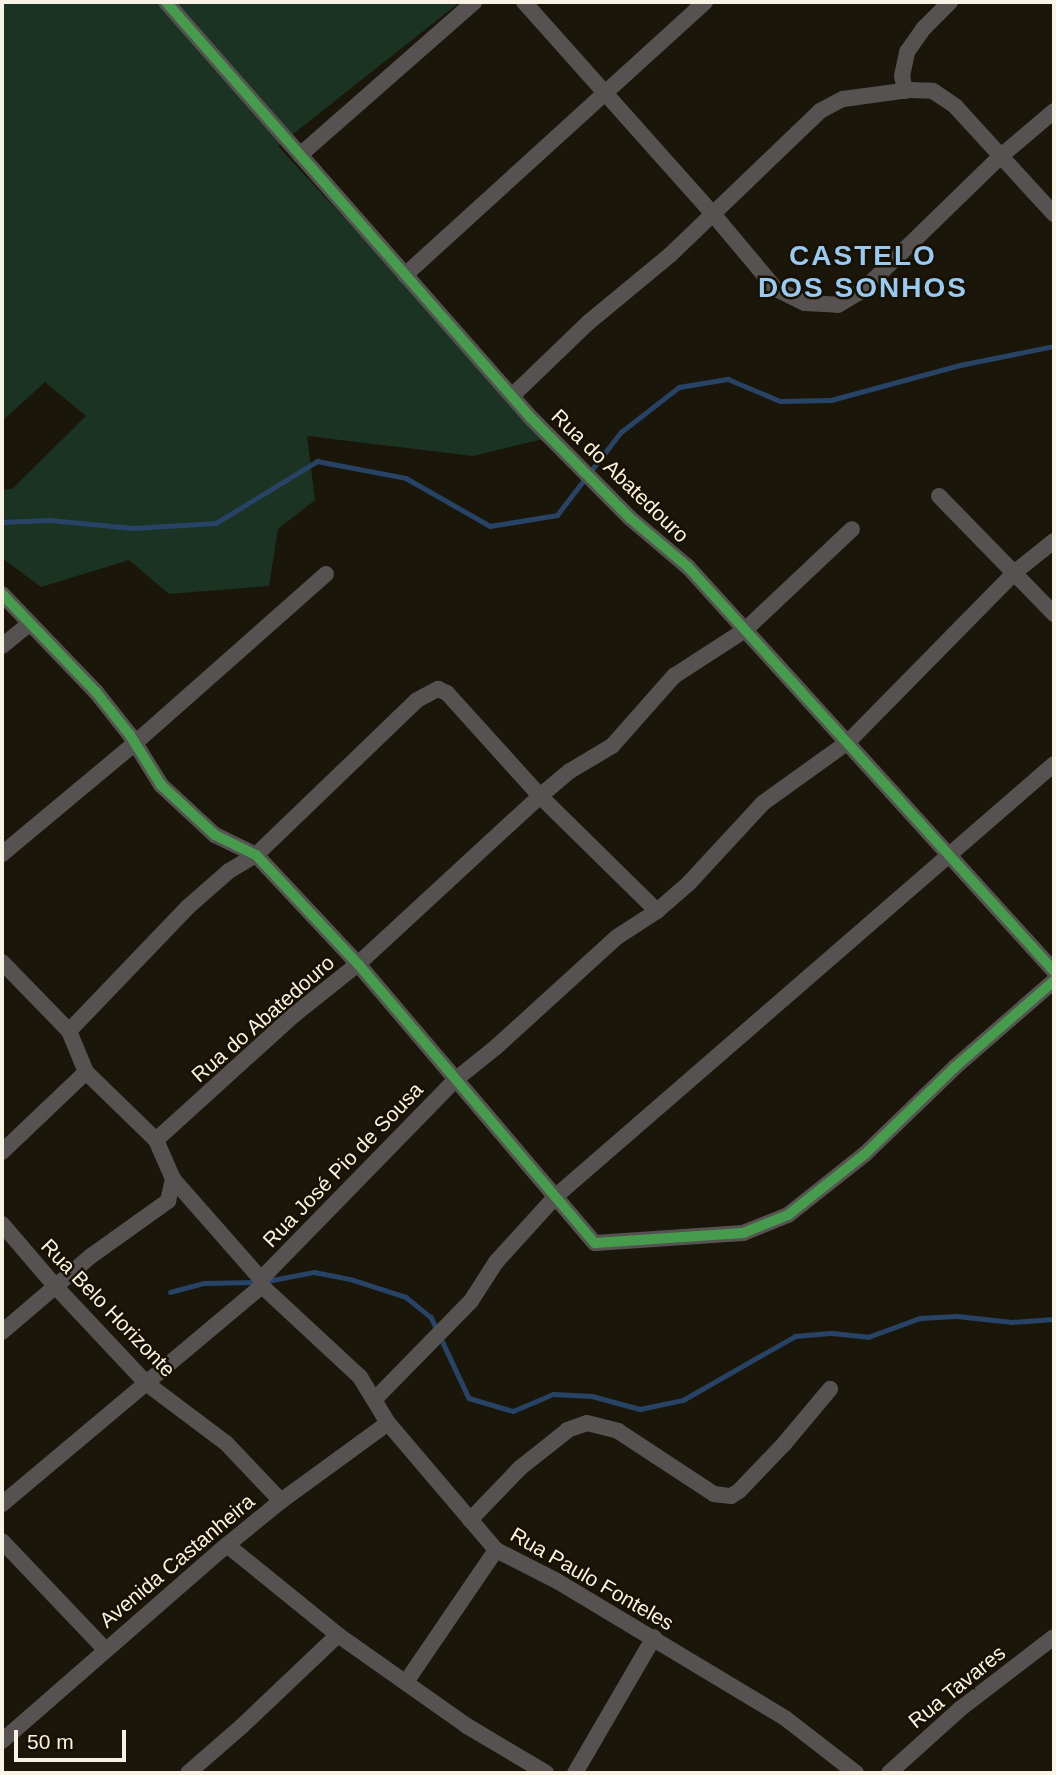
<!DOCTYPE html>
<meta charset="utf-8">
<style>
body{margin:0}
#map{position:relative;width:1056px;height:1775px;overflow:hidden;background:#1b160a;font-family:Arial,sans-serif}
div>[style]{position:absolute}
.green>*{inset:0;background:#1a3322}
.stream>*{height:4.5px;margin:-2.25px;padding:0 2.25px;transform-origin:2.25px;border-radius:2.25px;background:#274366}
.minor>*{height:16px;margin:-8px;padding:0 8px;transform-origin:8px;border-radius:8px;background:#565252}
.cycleway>*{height:10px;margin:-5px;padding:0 5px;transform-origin:5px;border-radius:5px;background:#469c4c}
span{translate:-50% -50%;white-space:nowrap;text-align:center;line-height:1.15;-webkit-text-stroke:5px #191100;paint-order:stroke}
.street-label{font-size:21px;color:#f7f2e3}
.district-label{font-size:28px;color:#97caf4;font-weight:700;letter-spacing:2px}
.frame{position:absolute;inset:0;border:4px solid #f7f2e3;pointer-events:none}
.scale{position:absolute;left:14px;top:1730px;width:112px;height:32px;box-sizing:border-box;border:4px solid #f7f2e3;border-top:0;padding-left:9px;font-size:21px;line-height:24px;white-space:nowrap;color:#f7f2e3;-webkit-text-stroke:5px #191100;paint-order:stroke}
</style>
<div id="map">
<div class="green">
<i style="clip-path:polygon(2px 2px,460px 2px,278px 146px,547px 438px,473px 456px,307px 436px,315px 500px,278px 529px,269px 586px,169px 594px,129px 560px,41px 587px,2px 558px,2px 490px,12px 489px,86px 416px,45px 382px,2px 421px)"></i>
</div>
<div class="stream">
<i style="left:2px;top:522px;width:48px;rotate:-2.4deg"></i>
<i style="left:50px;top:520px;width:83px;rotate:5.5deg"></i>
<i style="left:133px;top:528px;width:83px;rotate:-3.4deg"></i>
<i style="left:216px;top:523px;width:119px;rotate:-31.5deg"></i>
<i style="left:317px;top:461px;width:91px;rotate:10.8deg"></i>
<i style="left:406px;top:478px;width:97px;rotate:29.7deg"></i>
<i style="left:490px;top:526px;width:68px;rotate:-9.3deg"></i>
<i style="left:557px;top:515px;width:105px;rotate:-52.4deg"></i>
<i style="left:621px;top:432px;width:73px;rotate:-37.8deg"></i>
<i style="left:679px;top:387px;width:50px;rotate:-9.3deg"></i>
<i style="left:728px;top:379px;width:56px;rotate:22.9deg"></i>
<i style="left:780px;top:401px;width:51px;rotate:-1.1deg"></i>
<i style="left:831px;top:400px;width:134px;rotate:-15.2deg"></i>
<i style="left:960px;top:365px;width:96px;rotate:-11.4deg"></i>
<i style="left:267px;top:1281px;width:48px;rotate:-10.8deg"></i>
<i style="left:314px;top:1272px;width:37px;rotate:11deg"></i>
<i style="left:350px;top:1279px;width:59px;rotate:17.8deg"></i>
<i style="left:406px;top:1297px;width:32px;rotate:39deg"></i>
<i style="left:431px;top:1317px;width:89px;rotate:64.9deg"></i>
<i style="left:469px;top:1398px;width:46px;rotate:16.5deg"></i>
<i style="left:513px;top:1411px;width:43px;rotate:-23deg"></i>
<i style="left:553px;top:1394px;width:39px;rotate:3deg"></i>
<i style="left:592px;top:1396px;width:50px;rotate:15.2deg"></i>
<i style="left:640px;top:1409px;width:44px;rotate:-11.8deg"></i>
<i style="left:683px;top:1400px;width:129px;rotate:-29.7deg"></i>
<i style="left:795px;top:1336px;width:37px;rotate:-5deg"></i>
<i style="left:832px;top:1333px;width:36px;rotate:6deg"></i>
<i style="left:868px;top:1337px;width:55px;rotate:-20.1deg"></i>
<i style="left:920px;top:1318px;width:37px;rotate:-3deg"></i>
<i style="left:957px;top:1316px;width:55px;rotate:6.2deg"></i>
<i style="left:1012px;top:1322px;width:42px;rotate:-4.1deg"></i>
<i style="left:170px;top:1292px;width:35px;rotate:-15deg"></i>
<i style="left:204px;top:1283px;width:55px;rotate:-1deg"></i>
</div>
<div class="minor">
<i style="left:166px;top:2px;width:553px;rotate:48.74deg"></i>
<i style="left:531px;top:418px;width:141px;rotate:45.3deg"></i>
<i style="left:630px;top:518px;width:76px;rotate:40.2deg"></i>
<i style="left:688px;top:567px;width:545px;rotate:47.83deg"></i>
<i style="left:524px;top:2px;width:284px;rotate:48.3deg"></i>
<i style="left:713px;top:214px;width:98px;rotate:50deg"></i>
<i style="left:776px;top:289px;width:32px;rotate:26deg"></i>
<i style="left:805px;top:303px;width:33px;rotate:3deg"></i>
<i style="left:838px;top:305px;width:29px;rotate:-31deg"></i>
<i style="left:863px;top:290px;width:194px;rotate:-44.2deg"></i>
<i style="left:1002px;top:155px;width:68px;rotate:-40.2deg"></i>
<i style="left:905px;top:91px;width:15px;rotate:-101deg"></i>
<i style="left:902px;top:76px;width:25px;rotate:-78deg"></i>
<i style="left:907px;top:52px;width:29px;rotate:-55deg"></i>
<i style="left:924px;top:28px;width:37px;rotate:-45deg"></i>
<i style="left:300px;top:155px;width:232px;rotate:-41.3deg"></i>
<i style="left:405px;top:275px;width:406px;rotate:-42.3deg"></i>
<i style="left:512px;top:396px;width:107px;rotate:-43.9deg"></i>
<i style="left:589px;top:322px;width:105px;rotate:-39.6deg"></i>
<i style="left:670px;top:255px;width:208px;rotate:-43.8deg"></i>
<i style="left:820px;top:111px;width:26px;rotate:-28deg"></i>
<i style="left:843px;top:99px;width:68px;rotate:-7.7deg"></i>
<i style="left:910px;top:90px;width:23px;rotate:2deg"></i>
<i style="left:933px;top:91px;width:27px;rotate:34deg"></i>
<i style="left:955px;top:106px;width:147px;rotate:47.5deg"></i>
<i style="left:939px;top:496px;width:165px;rotate:45.7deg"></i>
<i style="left:2px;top:594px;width:136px;rotate:46.2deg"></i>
<i style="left:96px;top:692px;width:55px;rotate:51.7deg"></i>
<i style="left:130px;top:735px;width:59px;rotate:58.2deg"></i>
<i style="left:161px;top:785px;width:74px;rotate:42.8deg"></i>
<i style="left:215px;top:835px;width:46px;rotate:26deg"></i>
<i style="left:256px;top:855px;width:149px;rotate:46.9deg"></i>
<i style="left:358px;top:964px;width:366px;rotate:49.7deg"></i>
<i style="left:595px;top:1243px;width:148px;rotate:-3.9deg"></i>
<i style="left:743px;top:1233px;width:48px;rotate:-21.8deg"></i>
<i style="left:788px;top:1215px;width:98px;rotate:-38.4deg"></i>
<i style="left:865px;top:1154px;width:125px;rotate:-44deg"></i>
<i style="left:955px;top:1067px;width:131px;rotate:-41deg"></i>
<i style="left:2px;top:646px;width:36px;rotate:-39deg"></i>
<i style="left:2px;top:854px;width:173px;rotate:-39.8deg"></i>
<i style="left:135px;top:743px;width:255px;rotate:-41.5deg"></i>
<i style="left:2px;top:962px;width:96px;rotate:45.8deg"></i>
<i style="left:69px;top:1031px;width:44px;rotate:67.5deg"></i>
<i style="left:86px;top:1072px;width:98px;rotate:44.2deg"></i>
<i style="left:156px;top:1140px;width:43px;rotate:66.4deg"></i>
<i style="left:173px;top:1179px;width:133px;rotate:48.7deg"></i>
<i style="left:261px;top:1279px;width:7px;rotate:82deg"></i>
<i style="left:69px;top:1031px;width:173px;rotate:-46.2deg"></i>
<i style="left:189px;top:906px;width:53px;rotate:-41.2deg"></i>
<i style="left:229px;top:871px;width:31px;rotate:-31deg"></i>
<i style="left:256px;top:855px;width:223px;rotate:-43.9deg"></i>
<i style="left:417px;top:700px;width:24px;rotate:-28deg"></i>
<i style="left:438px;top:689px;width:10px;rotate:24deg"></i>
<i style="left:447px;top:693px;width:139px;rotate:47.9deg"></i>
<i style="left:540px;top:796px;width:164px;rotate:44.5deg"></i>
<i style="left:156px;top:1140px;width:186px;rotate:-42.2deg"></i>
<i style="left:294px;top:1015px;width:82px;rotate:-38.6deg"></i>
<i style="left:358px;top:964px;width:248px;rotate:-42.7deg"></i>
<i style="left:540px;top:796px;width:39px;rotate:-40deg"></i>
<i style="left:570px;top:771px;width:49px;rotate:-30.8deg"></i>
<i style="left:612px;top:746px;width:94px;rotate:-48.5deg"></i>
<i style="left:674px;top:676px;width:85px;rotate:-32.9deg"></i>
<i style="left:745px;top:630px;width:147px;rotate:-43.3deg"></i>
<i style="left:2px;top:1152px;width:116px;rotate:-43.6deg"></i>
<i style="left:2px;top:1224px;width:83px;rotate:49.4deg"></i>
<i style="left:56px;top:1287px;width:132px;rotate:46.8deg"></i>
<i style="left:146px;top:1383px;width:100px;rotate:36.9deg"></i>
<i style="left:226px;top:1443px;width:80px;rotate:46.5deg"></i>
<i style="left:261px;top:1279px;width:278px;rotate:-45.7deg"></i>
<i style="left:455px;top:1080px;width:51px;rotate:-38.7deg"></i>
<i style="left:495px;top:1048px;width:165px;rotate:-42.3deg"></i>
<i style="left:617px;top:937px;width:48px;rotate:-33deg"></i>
<i style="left:657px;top:911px;width:43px;rotate:-41.2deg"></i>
<i style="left:689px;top:883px;width:109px;rotate:-47.2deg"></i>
<i style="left:763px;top:803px;width:105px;rotate:-35.7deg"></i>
<i style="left:848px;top:742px;width:238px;rotate:-45.5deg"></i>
<i style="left:1015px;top:572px;width:50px;rotate:-38.5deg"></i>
<i style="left:262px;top:1286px;width:134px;rotate:42.9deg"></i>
<i style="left:360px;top:1377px;width:54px;rotate:58.7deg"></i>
<i style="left:388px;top:1423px;width:167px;rotate:49.6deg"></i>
<i style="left:496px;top:1550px;width:68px;rotate:26.9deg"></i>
<i style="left:557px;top:1581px;width:266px;rotate:31deg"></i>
<i style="left:785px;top:1718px;width:90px;rotate:37.8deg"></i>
<i style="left:2px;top:1332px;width:117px;rotate:-40.5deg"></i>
<i style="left:91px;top:1256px;width:95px;rotate:-35.5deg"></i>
<i style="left:168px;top:1201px;width:23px;rotate:-77deg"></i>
<i style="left:375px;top:1399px;width:137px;rotate:-45.6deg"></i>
<i style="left:471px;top:1301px;width:46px;rotate:-57.3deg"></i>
<i style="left:496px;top:1262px;width:89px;rotate:-47.7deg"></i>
<i style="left:556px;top:1196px;width:659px;rotate:-40.94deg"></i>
<i style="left:567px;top:1430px;width:21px;rotate:-19deg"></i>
<i style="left:587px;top:1423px;width:32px;rotate:14deg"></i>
<i style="left:618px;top:1431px;width:115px;rotate:33.3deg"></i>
<i style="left:714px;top:1494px;width:17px;rotate:7deg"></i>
<i style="left:731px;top:1496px;width:9px;rotate:-32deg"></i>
<i style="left:739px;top:1491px;width:65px;rotate:-46.2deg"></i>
<i style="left:784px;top:1444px;width:72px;rotate:-50.1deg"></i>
<i style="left:2px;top:1504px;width:339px;rotate:-40deg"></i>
<i style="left:470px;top:1520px;width:72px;rotate:-46.1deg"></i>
<i style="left:520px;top:1468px;width:61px;rotate:-38.4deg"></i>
<i style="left:2px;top:1541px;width:149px;rotate:46.4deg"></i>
<i style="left:227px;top:1545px;width:143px;rotate:39deg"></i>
<i style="left:338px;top:1635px;width:158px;rotate:35.2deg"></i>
<i style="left:467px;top:1726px;width:92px;rotate:30.7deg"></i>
<i style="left:406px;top:1682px;width:160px;rotate:-55.7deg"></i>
<i style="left:2px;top:1741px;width:298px;rotate:-41.1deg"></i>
<i style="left:227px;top:1545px;width:70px;rotate:-39.2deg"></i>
<i style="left:281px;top:1501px;width:132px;rotate:-36.1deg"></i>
<i style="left:188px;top:1773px;width:72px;rotate:-41deg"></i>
<i style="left:242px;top:1726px;width:132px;rotate:-43.5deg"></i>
<i style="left:575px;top:1773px;width:157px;rotate:-59.8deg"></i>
<i style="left:889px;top:1773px;width:96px;rotate:-42deg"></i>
<i style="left:960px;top:1709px;width:118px;rotate:-37.5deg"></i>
</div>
<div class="cycleway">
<i style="left:166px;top:2px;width:553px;rotate:48.74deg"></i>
<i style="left:531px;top:418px;width:141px;rotate:45.3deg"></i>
<i style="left:630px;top:518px;width:76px;rotate:40.2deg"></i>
<i style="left:688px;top:567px;width:545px;rotate:47.83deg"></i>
<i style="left:2px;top:594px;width:136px;rotate:46.2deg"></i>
<i style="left:96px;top:692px;width:55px;rotate:51.7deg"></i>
<i style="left:130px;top:735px;width:59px;rotate:58.2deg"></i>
<i style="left:161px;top:785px;width:74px;rotate:42.8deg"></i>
<i style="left:215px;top:835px;width:46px;rotate:26deg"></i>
<i style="left:256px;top:855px;width:149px;rotate:46.9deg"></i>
<i style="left:358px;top:964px;width:366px;rotate:49.7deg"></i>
<i style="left:595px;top:1243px;width:148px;rotate:-3.9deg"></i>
<i style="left:743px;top:1233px;width:48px;rotate:-21.8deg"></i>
<i style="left:788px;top:1215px;width:98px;rotate:-38.4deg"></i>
<i style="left:865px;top:1154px;width:125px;rotate:-44deg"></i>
<i style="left:955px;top:1067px;width:131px;rotate:-41deg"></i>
</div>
<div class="street-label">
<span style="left:620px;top:476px;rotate:44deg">Rua do Abatedouro</span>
<span style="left:263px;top:1019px;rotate:-41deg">Rua do Abatedouro</span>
<span style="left:343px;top:1165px;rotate:-46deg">Rua José Pio de Sousa</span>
<span style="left:108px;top:1308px;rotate:46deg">Rua Belo Horizonte</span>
<span style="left:177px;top:1561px;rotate:-40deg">Avenida Castanheira</span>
<span style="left:592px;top:1579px;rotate:30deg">Rua Paulo Fonteles</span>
<span style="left:957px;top:1687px;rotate:-39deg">Rua Tavares</span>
</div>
<div class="district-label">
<span style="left:863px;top:272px">CASTELO<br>DOS SONHOS</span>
</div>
<div class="frame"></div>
<div class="scale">50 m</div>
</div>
